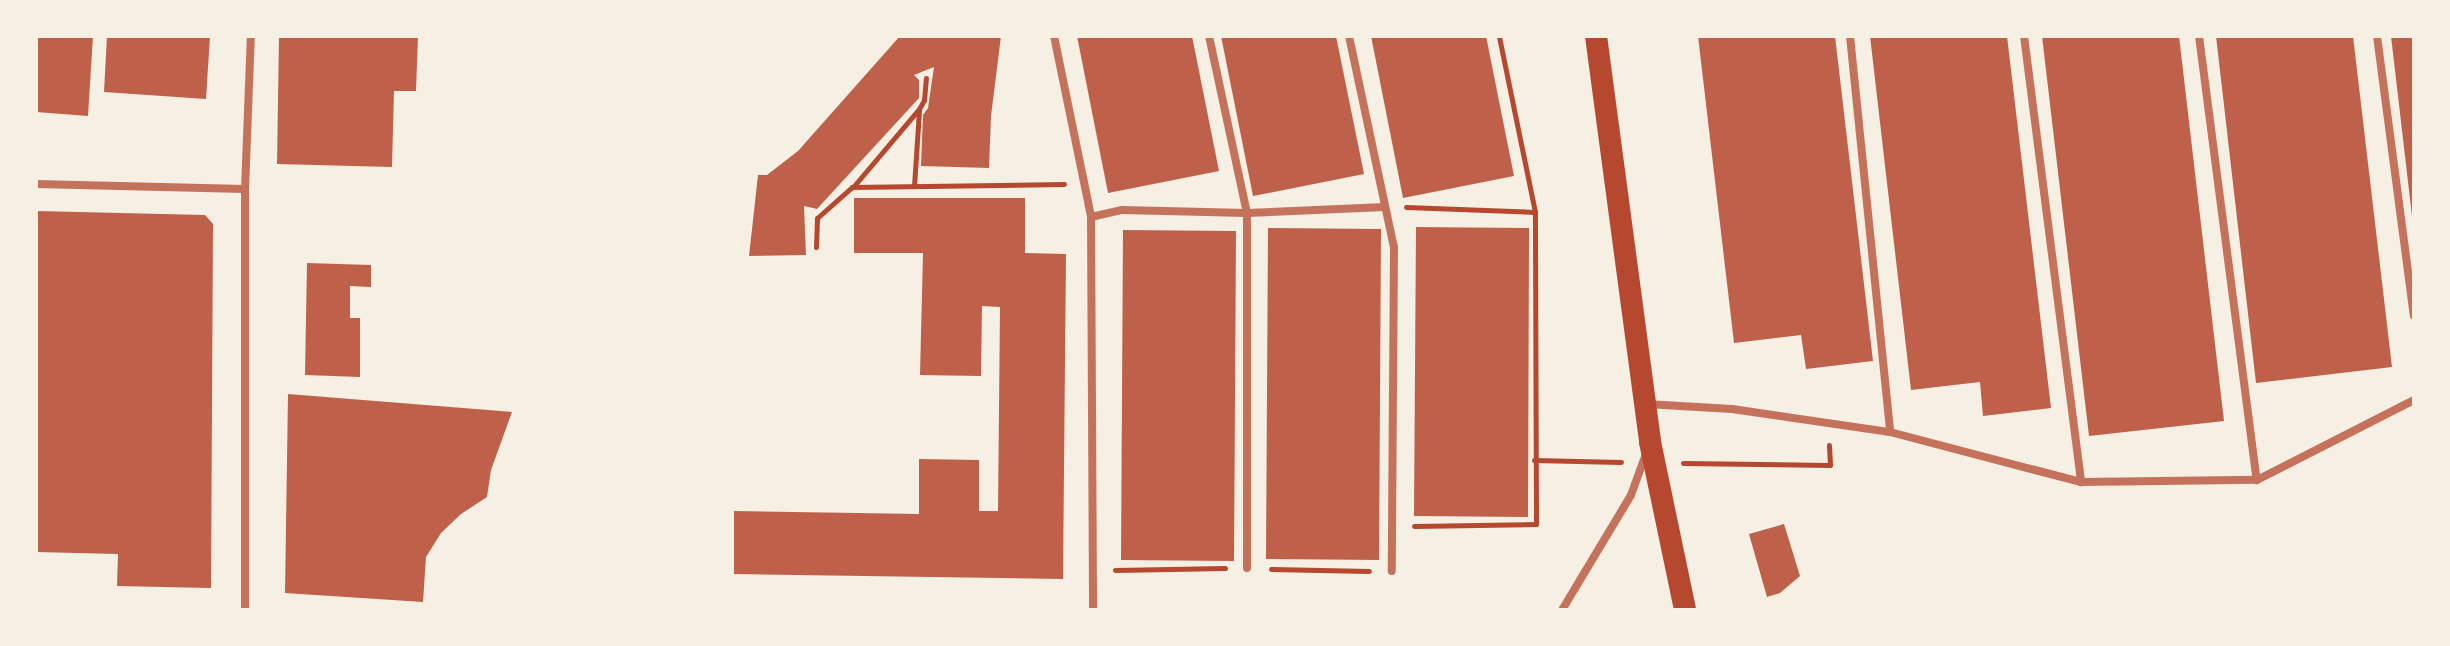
<!DOCTYPE html>
<style>
body{margin:0}
#map{position:relative;width:2450px;height:646px;overflow:hidden;background:#f6efe4;font-family:"Noto Sans",sans-serif}
div>[style]{position:absolute}
.building>*{inset:0;background:#bf614a}
.path>*{height:5px;margin:-2.5px;padding:0 2.5px;transform-origin:2.5px;border-radius:2.5px;background:#b5482f}
.minor>*{height:8px;margin:-4px;padding:0 4px;transform-origin:4px;border-radius:4px;background:#c5725c}
.trunk>*{height:22px;margin:-11px;padding:0 11px;transform-origin:11px;border-radius:11px;background:#b5482f}
span{translate:-50% -50%;white-space:nowrap;text-align:center;line-height:1.15;-webkit-text-stroke:7px #f6efe4;paint-order:stroke}
.frame{position:absolute;inset:0;border:38px solid #f6efe4;pointer-events:none}
</style>
<div id="map">
<div class="building">
<i style="clip-path:polygon(36px 36px,93px 36px,88px 116px,36px 112px)"></i>
<i style="clip-path:polygon(107px 36px,210px 36px,206px 99px,104px 92px)"></i>
<i style="clip-path:polygon(279px 36px,418px 36px,416px 91px,394px 91px,392px 167px,277px 164px)"></i>
<i style="clip-path:polygon(900px 36px,1001px 36px,991px 116px,989px 168px,921px 166px,923px 115px,928px 108px,934px 67px,914px 75px,919px 80px,919px 98px,817px 209px,804px 206px,806px 255px,749px 256px,758px 175px,767px 175px,798px 151px)"></i>
<i style="clip-path:polygon(1077px 36px,1192px 36px,1219px 171px,1108px 193px)"></i>
<i style="clip-path:polygon(1221px 36px,1336px 36px,1364px 174px,1253px 196px)"></i>
<i style="clip-path:polygon(1371px 36px,1486px 36px,1514px 176px,1403px 198px)"></i>
<i style="clip-path:polygon(1698px 36px,1835px 36px,1873px 361px,1806px 369px,1801px 335px,1734px 343px)"></i>
<i style="clip-path:polygon(1870px 36px,2007px 36px,2051px 408px,1983px 416px,1980px 382px,1911px 390px)"></i>
<i style="clip-path:polygon(2042px 36px,2179px 36px,2224px 421px,2089px 436px)"></i>
<i style="clip-path:polygon(2216px 36px,2353px 36px,2392px 367px,2256px 383px)"></i>
<i style="clip-path:polygon(2391px 36px,2414px 36px,2414px 216px,2412px 216px)"></i>
<i style="clip-path:polygon(854px 198px,1025px 198px,1025px 253px,1066px 254px,1063px 579px,734px 574px,734px 511px,919px 514px,919px 459px,979px 460px,979px 511px,998px 511px,1000px 307px,982px 306px,981px 376px,920px 375px,923px 253px,854px 253px)"></i>
<i style="clip-path:polygon(36px 211px,205px 215px,213px 224px,211px 588px,117px 586px,118px 554px,36px 552px)"></i>
<i style="clip-path:polygon(1416px 227px,1529px 228px,1528px 517px,1414px 516px)"></i>
<i style="clip-path:polygon(1268px 228px,1381px 229px,1379px 560px,1266px 559px)"></i>
<i style="clip-path:polygon(1123px 230px,1236px 231px,1234px 561px,1121px 560px)"></i>
<i style="clip-path:polygon(307px 263px,371px 265px,371px 287px,350px 286px,350px 318px,360px 318px,360px 377px,305px 375px)"></i>
<i style="clip-path:polygon(288px 394px,512px 412px,491px 470px,487px 497px,461px 514px,441px 533px,426px 557px,423px 602px,285px 593px)"></i>
<i style="clip-path:polygon(1784px 524px,1800px 576px,1780px 593px,1767px 597px,1749px 534px)"></i>
</div>
<div class="path">
<i style="left:914px;top:186px;width:76px;rotate:-86.2deg"></i>
<i style="left:853px;top:187px;width:102px;rotate:-49.8deg"></i>
<i style="left:919px;top:109px;width:10px;rotate:-61deg"></i>
<i style="left:924px;top:100px;width:22px;rotate:-85deg"></i>
<i style="left:1406px;top:207px;width:129px;rotate:2.2deg"></i>
<i style="left:816px;top:247px;width:29px;rotate:-88deg"></i>
<i style="left:817px;top:218px;width:47px;rotate:-41.5deg"></i>
<i style="left:852px;top:187px;width:212px;rotate:-0.8deg"></i>
<i style="left:1534px;top:460px;width:87px;rotate:1.3deg"></i>
<i style="left:1683px;top:463px;width:147px;rotate:0.8deg"></i>
<i style="left:1830px;top:465px;width:20px;rotate:-93deg"></i>
<i style="left:1414px;top:526px;width:122px;rotate:-0.9deg"></i>
<i style="left:1536px;top:524px;width:312px;rotate:-90.2deg"></i>
<i style="left:1535px;top:212px;width:180px;rotate:-101.6deg"></i>
<i style="left:1271px;top:569px;width:98px;rotate:1.2deg"></i>
<i style="left:1115px;top:570px;width:110px;rotate:-1deg"></i>
</div>
<div class="minor">
<i style="left:1054px;top:36px;width:185px;rotate:78.4deg"></i>
<i style="left:1091px;top:217px;width:393px;rotate:89.7deg"></i>
<i style="left:1209px;top:36px;width:181px;rotate:77.9deg"></i>
<i style="left:1247px;top:213px;width:355px;rotate:90deg"></i>
<i style="left:1349px;top:36px;width:216px;rotate:78deg"></i>
<i style="left:1394px;top:247px;width:324px;rotate:90.4deg"></i>
<i style="left:1850px;top:36px;width:398px;rotate:84.2deg"></i>
<i style="left:2024px;top:36px;width:450px;rotate:82.7deg"></i>
<i style="left:2199px;top:36px;width:448px;rotate:82.6deg"></i>
<i style="left:2377px;top:36px;width:282px;rotate:82.5deg"></i>
<i style="left:36px;top:184px;width:209px;rotate:1.4deg"></i>
<i style="left:1091px;top:217px;width:32px;rotate:-13deg"></i>
<i style="left:1122px;top:210px;width:125px;rotate:1.4deg"></i>
<i style="left:1247px;top:213px;width:138px;rotate:-2.5deg"></i>
<i style="left:1646px;top:404px;width:86px;rotate:3.3deg"></i>
<i style="left:1732px;top:409px;width:160px;rotate:8.3deg"></i>
<i style="left:1890px;top:432px;width:197px;rotate:14.7deg"></i>
<i style="left:2081px;top:482px;width:176px;rotate:-0.7deg"></i>
<i style="left:2257px;top:480px;width:176px;rotate:-27deg"></i>
<i style="left:245px;top:610px;width:421px;rotate:-90deg"></i>
<i style="left:245px;top:189px;width:153px;rotate:-87.8deg"></i>
<i style="left:1562px;top:610px;width:134px;rotate:-59deg"></i>
<i style="left:1631px;top:495px;width:44px;rotate:-69.9deg"></i>
</div>
<div class="trunk">
<i style="left:1596px;top:36px;width:410px;rotate:82.4deg"></i>
<i style="left:1650px;top:442px;width:172px;rotate:78.2deg"></i>
</div>
<div class="frame"></div>
</div>
